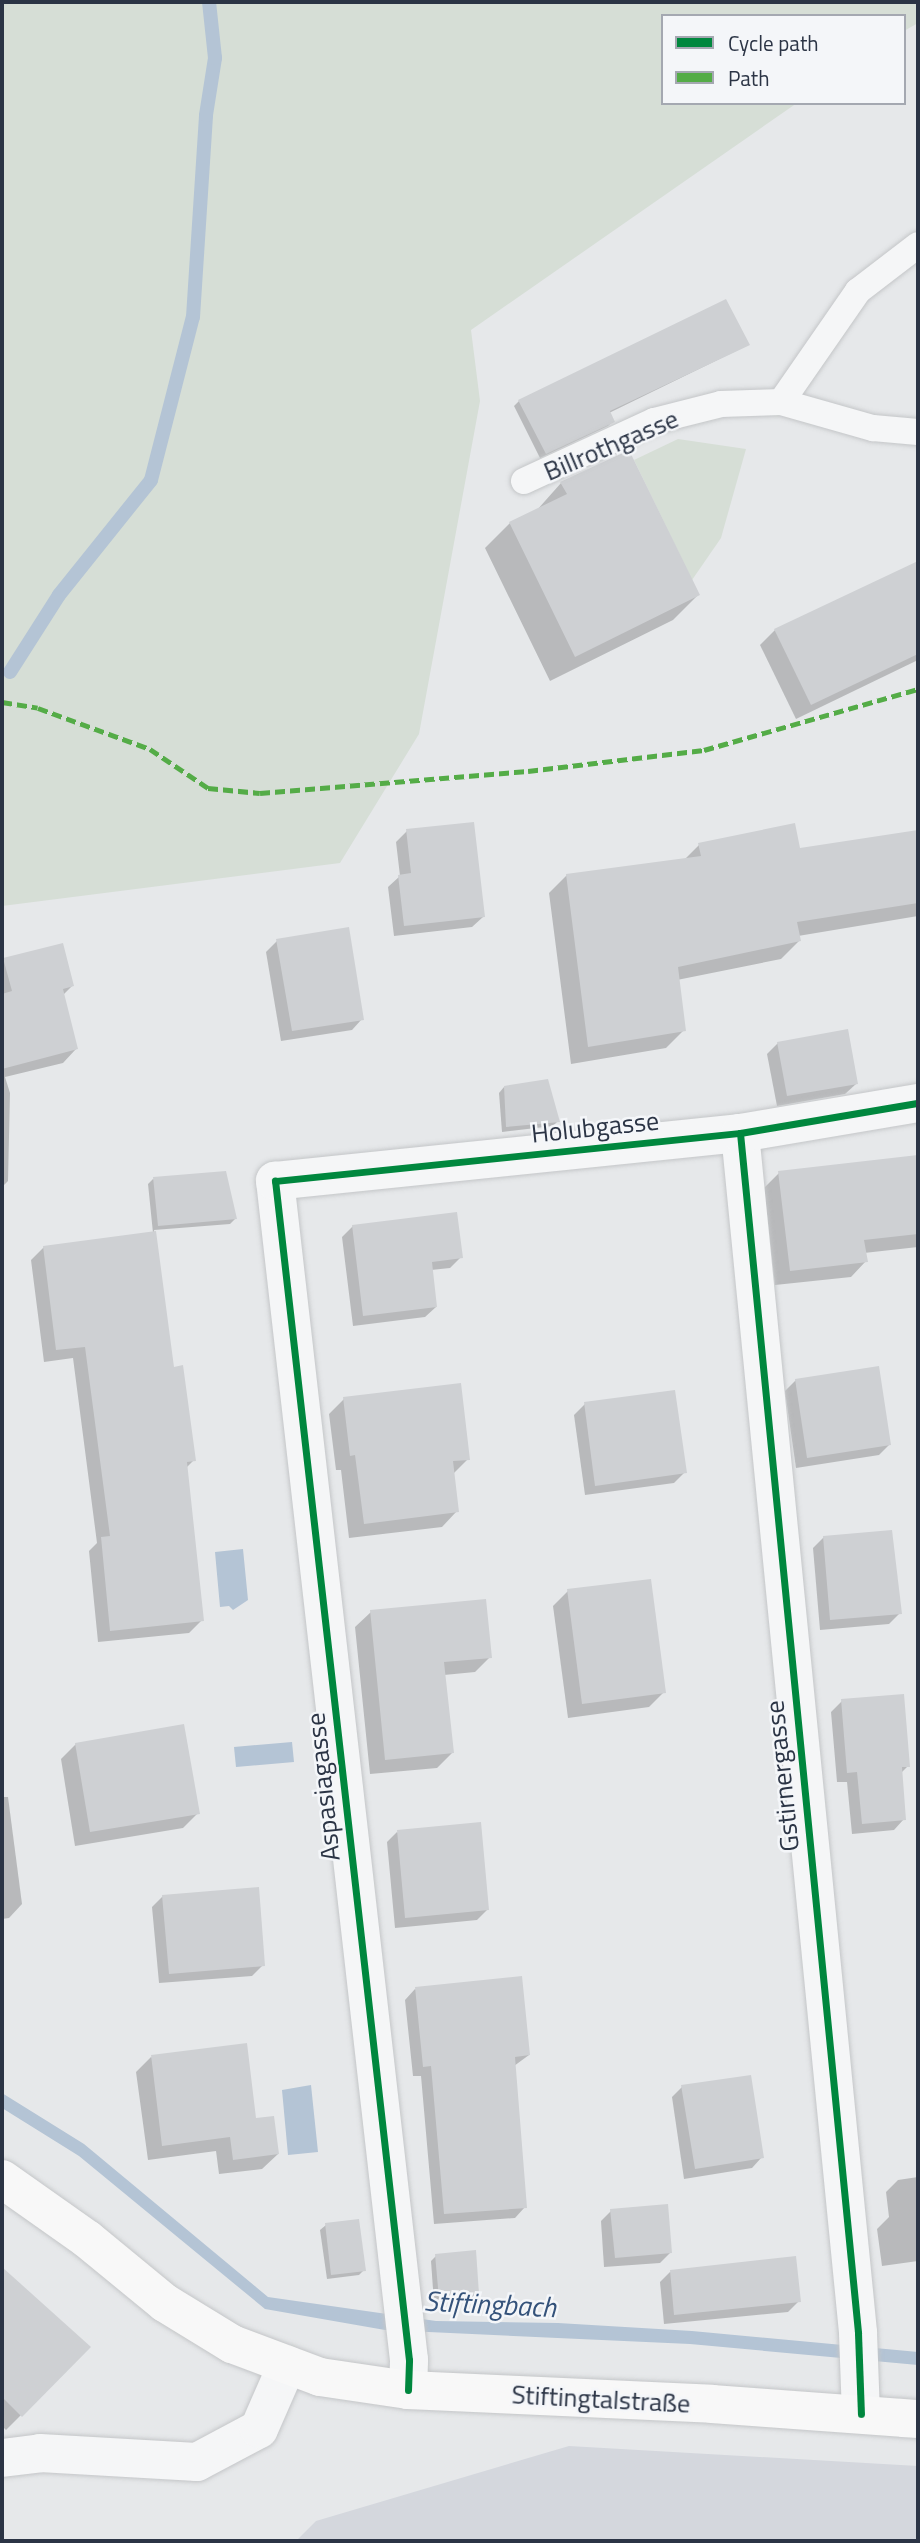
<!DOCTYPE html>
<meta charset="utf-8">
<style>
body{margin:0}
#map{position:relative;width:920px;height:2543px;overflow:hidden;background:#e6e8ea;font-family:"Titillium Web",sans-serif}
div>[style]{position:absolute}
.built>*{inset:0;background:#d4d7dd}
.green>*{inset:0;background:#d6ded6}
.water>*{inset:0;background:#b4c4d5}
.shadow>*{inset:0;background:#0003}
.stream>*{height:14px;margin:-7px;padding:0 7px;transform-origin:7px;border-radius:7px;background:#b4c4d5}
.building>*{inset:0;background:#ced0d3}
.roads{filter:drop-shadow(0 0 2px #c4c6c8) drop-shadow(0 0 2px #c4c6c8)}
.lane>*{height:26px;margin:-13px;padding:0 13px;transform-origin:13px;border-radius:13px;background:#f5f6f7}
.street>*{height:38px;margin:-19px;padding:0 19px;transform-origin:19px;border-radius:19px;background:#f5f6f7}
.secondary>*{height:38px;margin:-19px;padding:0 19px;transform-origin:19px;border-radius:19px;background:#f8f8f8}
.quiet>*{height:5px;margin-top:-2.5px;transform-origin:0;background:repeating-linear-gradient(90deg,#54ac47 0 10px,transparent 0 15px)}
.cycleway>*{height:7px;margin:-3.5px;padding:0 3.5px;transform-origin:3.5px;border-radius:3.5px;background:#00873e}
span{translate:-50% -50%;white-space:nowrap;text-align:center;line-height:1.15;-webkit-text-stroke:5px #f4f6f9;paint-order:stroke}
.street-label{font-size:26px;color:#2b3445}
.water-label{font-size:28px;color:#34527a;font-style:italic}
.frame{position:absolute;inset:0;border:4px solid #2b3445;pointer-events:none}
.legend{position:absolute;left:661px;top:14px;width:245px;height:91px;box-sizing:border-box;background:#f4f6f9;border:2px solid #a4a8b1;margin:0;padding:9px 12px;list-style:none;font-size:21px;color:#2b3445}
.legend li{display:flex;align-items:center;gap:14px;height:35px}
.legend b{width:35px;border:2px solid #a4a8b1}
</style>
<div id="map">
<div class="built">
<i style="clip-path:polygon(569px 2446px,918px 2466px,918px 2541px,296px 2541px,316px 2521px)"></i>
</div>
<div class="green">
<i style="clip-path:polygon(2px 2px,918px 2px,918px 23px,904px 31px,904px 16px,663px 16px,663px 103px,797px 103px,471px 330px,480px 401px,419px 734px,340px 863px,2px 906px)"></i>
<i style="clip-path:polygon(678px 439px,746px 449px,721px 538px,692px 580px,634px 460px)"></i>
</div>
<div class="water">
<i style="clip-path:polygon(243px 1549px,248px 1600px,233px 1610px,229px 1606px,220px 1607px,215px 1552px)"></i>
<i style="clip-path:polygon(292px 1742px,294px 1762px,236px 1767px,234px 1747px)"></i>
<i style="clip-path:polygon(311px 2085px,318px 2152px,288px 2155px,282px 2090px)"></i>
<i style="clip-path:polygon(2px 2093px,84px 2144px,268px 2297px,436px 2321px,558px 2323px,692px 2331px,918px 2352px,918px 2365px,690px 2344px,385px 2330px,265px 2309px,79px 2156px,2px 2108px)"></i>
</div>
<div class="shadow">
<i style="clip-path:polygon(748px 345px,609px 413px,613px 421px,608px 426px,540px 458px,514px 406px,519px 401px)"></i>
<i style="clip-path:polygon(561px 483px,698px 595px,673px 620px,550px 681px,485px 548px,510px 523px,537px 510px)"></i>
<i style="clip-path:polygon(918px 563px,918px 660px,796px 719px,760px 645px,775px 630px)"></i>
<i style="clip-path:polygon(407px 831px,483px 917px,472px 927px,394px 936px,388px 887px,400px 876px,396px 842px)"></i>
<i style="clip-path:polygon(918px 831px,918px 916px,798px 936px,799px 941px,781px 959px,677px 980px,684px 1030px,666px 1048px,571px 1064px,549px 893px,567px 875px,684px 860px,699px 845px,799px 850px)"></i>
<i style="clip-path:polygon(277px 941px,362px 1019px,352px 1030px,281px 1041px,266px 952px)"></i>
<i style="clip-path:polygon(4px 960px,72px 986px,63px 995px,76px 1049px,63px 1063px,5px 1077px,10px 1093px,8px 1181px,2px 1187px)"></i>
<i style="clip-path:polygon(778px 1043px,856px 1084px,845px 1094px,777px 1106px,767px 1054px)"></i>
<i style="clip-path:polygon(504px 1087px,558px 1121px,553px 1126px,502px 1132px,499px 1093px)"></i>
<i style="clip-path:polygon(918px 1157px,918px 1247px,864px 1253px,866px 1261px,851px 1277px,775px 1285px,764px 1188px,779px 1173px)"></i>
<i style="clip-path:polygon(153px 1179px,235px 1219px,230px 1224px,154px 1230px,172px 1368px,194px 1460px,186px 1468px,202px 1620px,189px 1633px,98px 1642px,89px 1551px,97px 1543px,73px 1358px,44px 1362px,31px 1260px,44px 1247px,153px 1233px,148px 1184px)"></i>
<i style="clip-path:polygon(353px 1226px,461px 1257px,450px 1268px,431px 1270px,436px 1307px,425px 1317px,353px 1326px,342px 1237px)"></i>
<i style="clip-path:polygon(796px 1380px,889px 1445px,879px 1455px,796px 1468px,785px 1391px)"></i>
<i style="clip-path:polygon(344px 1399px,468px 1459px,452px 1475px,457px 1511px,442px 1527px,349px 1538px,341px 1470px,336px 1470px,329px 1414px)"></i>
<i style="clip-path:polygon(585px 1404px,685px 1472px,674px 1483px,585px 1495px,574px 1415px)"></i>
<i style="clip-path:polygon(824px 1537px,900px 1613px,889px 1624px,820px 1630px,813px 1548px)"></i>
<i style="clip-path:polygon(568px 1591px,664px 1692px,649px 1707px,568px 1718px,553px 1606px)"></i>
<i style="clip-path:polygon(371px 1612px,490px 1657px,475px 1672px,444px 1675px,452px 1753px,437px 1768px,370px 1774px,355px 1627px)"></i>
<i style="clip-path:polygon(842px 1701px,908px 1766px,900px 1774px,904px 1819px,894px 1830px,852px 1834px,847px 1782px,837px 1782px,831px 1712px)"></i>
<i style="clip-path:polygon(76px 1744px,198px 1813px,183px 1828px,75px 1846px,61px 1759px)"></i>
<i style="clip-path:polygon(2px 1797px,8px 1797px,22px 1904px,9px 1918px,2px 1919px)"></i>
<i style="clip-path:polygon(397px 1832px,488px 1909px,477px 1920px,395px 1928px,387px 1842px)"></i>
<i style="clip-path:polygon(163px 1896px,263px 1965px,252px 1976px,159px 1983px,152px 1907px)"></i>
<i style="clip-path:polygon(415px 1989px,529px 2055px,514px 2066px,525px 2207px,515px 2218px,434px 2224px,421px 2076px,413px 2076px,405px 2000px)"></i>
<i style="clip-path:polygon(151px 2057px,255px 2120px,278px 2154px,262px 2169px,219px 2174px,216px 2151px,148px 2160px,136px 2072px)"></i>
<i style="clip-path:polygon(682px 2087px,762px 2157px,752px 2168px,684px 2179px,672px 2097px)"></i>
<i style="clip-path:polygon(918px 2177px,918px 2261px,882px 2266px,877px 2229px,889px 2217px,886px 2192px,898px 2180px)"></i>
<i style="clip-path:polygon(611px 2211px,671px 2252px,660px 2263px,604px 2267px,601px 2221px)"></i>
<i style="clip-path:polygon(326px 2225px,364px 2270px,359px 2275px,327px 2279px,320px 2230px)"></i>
<i style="clip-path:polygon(436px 2256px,477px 2293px,472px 2298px,434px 2303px,431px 2261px)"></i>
<i style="clip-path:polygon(2px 2270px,89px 2347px,6px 2430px,2px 2426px)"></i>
<i style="clip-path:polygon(670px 2272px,799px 2301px,788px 2312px,664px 2324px,660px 2282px)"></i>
</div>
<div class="stream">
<i style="left:10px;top:672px;width:91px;rotate:-57.5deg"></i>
<i style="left:59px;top:595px;width:147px;rotate:-51.3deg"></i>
<i style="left:151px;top:480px;width:168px;rotate:-75.6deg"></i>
<i style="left:193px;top:317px;width:202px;rotate:-86.3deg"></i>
<i style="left:206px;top:115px;width:58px;rotate:-81deg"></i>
<i style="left:215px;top:58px;width:56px;rotate:-96.1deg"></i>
</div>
<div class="building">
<i style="clip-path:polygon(726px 299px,750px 345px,610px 411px,615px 422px,546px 454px,518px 400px)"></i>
<i style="clip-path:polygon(629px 450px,700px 595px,575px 657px,509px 522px,567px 494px,560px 482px)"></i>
<i style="clip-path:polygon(918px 561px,918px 654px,811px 705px,774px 629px)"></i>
<i style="clip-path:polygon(474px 822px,485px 917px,404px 926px,398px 875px,411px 873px,406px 829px)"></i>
<i style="clip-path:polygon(795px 823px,800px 848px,918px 830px,918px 903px,797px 922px,801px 941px,678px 967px,686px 1031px,588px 1047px,566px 874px,701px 856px,698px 843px)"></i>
<i style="clip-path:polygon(349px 927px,364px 1020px,292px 1031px,276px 939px)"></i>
<i style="clip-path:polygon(63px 943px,74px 986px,63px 989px,78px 1049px,2px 1069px,2px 994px,12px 991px,3px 958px)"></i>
<i style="clip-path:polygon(848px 1029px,858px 1084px,787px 1096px,777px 1042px)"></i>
<i style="clip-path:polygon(548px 1079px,560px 1122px,506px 1127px,504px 1086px)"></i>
<i style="clip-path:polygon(918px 1155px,918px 1234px,864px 1240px,868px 1262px,790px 1271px,778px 1171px)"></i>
<i style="clip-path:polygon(226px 1171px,237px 1219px,158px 1226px,153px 1177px)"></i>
<i style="clip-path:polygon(457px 1212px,463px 1258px,432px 1262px,437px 1307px,363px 1316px,352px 1225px)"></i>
<i style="clip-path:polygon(156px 1231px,174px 1367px,183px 1365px,196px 1461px,187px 1462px,204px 1621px,110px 1631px,101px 1537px,110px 1536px,85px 1347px,56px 1350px,43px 1246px)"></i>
<i style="clip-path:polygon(879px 1366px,891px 1445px,807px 1458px,795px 1379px)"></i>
<i style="clip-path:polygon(461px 1383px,470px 1460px,453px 1461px,459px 1512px,364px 1524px,355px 1455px,350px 1456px,343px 1397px)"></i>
<i style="clip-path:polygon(675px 1390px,687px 1473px,595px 1486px,584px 1402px)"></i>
<i style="clip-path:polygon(892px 1530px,902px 1614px,830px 1620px,823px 1536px)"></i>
<i style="clip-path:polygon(651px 1579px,666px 1693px,582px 1704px,567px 1589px)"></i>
<i style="clip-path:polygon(486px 1599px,492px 1658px,444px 1662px,454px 1753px,385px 1760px,370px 1610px)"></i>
<i style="clip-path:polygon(904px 1694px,910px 1767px,902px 1767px,906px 1820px,862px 1824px,857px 1772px,847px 1773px,841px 1699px)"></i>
<i style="clip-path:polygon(184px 1724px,200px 1814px,90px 1832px,75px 1743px)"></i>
<i style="clip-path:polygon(481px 1822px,489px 1910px,405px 1918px,397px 1830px)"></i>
<i style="clip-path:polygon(259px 1887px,265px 1966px,169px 1974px,162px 1895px)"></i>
<i style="clip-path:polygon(522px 1976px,530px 2055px,515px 2057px,527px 2208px,444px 2214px,431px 2066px,423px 2067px,415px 1987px)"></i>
<i style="clip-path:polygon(247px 2043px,256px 2118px,274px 2116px,279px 2154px,233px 2160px,230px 2137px,162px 2146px,151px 2055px)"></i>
<i style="clip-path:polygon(751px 2075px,764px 2158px,695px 2169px,681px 2085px)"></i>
<i style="clip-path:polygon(668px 2204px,672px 2253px,615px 2258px,610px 2209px)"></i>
<i style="clip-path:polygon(359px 2219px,366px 2271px,331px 2275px,325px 2223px)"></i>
<i style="clip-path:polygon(476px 2250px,479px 2294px,439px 2299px,435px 2254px)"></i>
<i style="clip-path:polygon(796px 2256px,801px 2302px,674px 2315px,670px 2270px)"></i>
<i style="clip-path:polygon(2px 2267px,91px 2347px,22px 2417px,2px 2397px)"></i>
</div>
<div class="roads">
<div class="lane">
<i style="left:918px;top:245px;width:76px;rotate:142.5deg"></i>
<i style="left:858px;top:291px;width:135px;rotate:124.7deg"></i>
<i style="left:781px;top:402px;width:96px;rotate:15.8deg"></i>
<i style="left:873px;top:428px;width:45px;rotate:5.1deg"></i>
<i style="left:524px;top:481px;width:143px;rotate:-24.8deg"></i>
<i style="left:654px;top:421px;width:69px;rotate:-14.2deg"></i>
<i style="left:721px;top:404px;width:60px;rotate:-1.9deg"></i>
</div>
<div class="street">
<i style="left:740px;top:1133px;width:1206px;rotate:84.38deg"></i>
<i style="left:858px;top:2333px;width:81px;rotate:87.9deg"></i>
<i style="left:408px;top:2390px;width:30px;rotate:-88deg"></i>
<i style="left:409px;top:2360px;width:1187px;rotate:-96.48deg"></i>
<i style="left:275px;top:1181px;width:467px;rotate:-5.9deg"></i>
<i style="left:740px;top:1133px;width:181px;rotate:-9.6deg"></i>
<i style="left:2px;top:2458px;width:38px;rotate:-7deg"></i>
<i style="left:40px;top:2453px;width:157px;rotate:3.3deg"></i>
<i style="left:197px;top:2462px;width:70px;rotate:-28deg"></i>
<i style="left:259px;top:2429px;width:70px;rotate:-66.4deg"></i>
</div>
<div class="secondary">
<i style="left:2px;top:2179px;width:104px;rotate:35.2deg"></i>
<i style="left:87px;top:2239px;width:101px;rotate:39.4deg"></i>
<i style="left:165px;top:2303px;width:79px;rotate:31.5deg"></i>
<i style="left:232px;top:2344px;width:94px;rotate:20.6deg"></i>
<i style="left:320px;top:2377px;width:89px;rotate:8.4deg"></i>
<i style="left:408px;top:2390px;width:304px;rotate:2.6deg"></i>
<i style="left:712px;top:2404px;width:207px;rotate:4.2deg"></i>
</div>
</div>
<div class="quiet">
<i style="left:2px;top:702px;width:36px;rotate:9deg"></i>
<i style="left:38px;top:708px;width:119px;rotate:20.1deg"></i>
<i style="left:150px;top:749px;width:70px;rotate:33.9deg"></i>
<i style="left:208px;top:788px;width:52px;rotate:5.5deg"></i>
<i style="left:260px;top:793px;width:269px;rotate:-4.7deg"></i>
<i style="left:528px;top:771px;width:177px;rotate:-6.8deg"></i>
<i style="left:704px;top:750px;width:223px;rotate:-15.9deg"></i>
</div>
<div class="cycleway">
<i style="left:740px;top:1133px;width:1206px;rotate:84.38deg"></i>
<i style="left:858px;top:2333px;width:81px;rotate:87.9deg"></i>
<i style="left:408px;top:2390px;width:30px;rotate:-88deg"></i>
<i style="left:409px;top:2360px;width:1187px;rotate:-96.48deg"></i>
<i style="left:275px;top:1181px;width:467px;rotate:-5.9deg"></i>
<i style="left:740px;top:1133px;width:181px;rotate:-9.6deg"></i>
</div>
<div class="street-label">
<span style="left:611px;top:445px;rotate:-23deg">Billrothgasse</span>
<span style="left:595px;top:1127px;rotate:-6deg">Holubgasse</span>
<span style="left:782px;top:1776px;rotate:-96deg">Gstirnergasse</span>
<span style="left:323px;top:1787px;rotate:-96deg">Aspasiagasse</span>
<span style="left:601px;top:2399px;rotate:3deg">Stiftingtalstraße</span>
</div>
<div class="water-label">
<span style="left:490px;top:2304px;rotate:3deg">Stiftingbach</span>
</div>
<div class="frame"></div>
<ul class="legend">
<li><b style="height:9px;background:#00873e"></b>Cycle path</li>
<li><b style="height:9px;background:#54ac47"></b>Path</li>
</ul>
</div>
